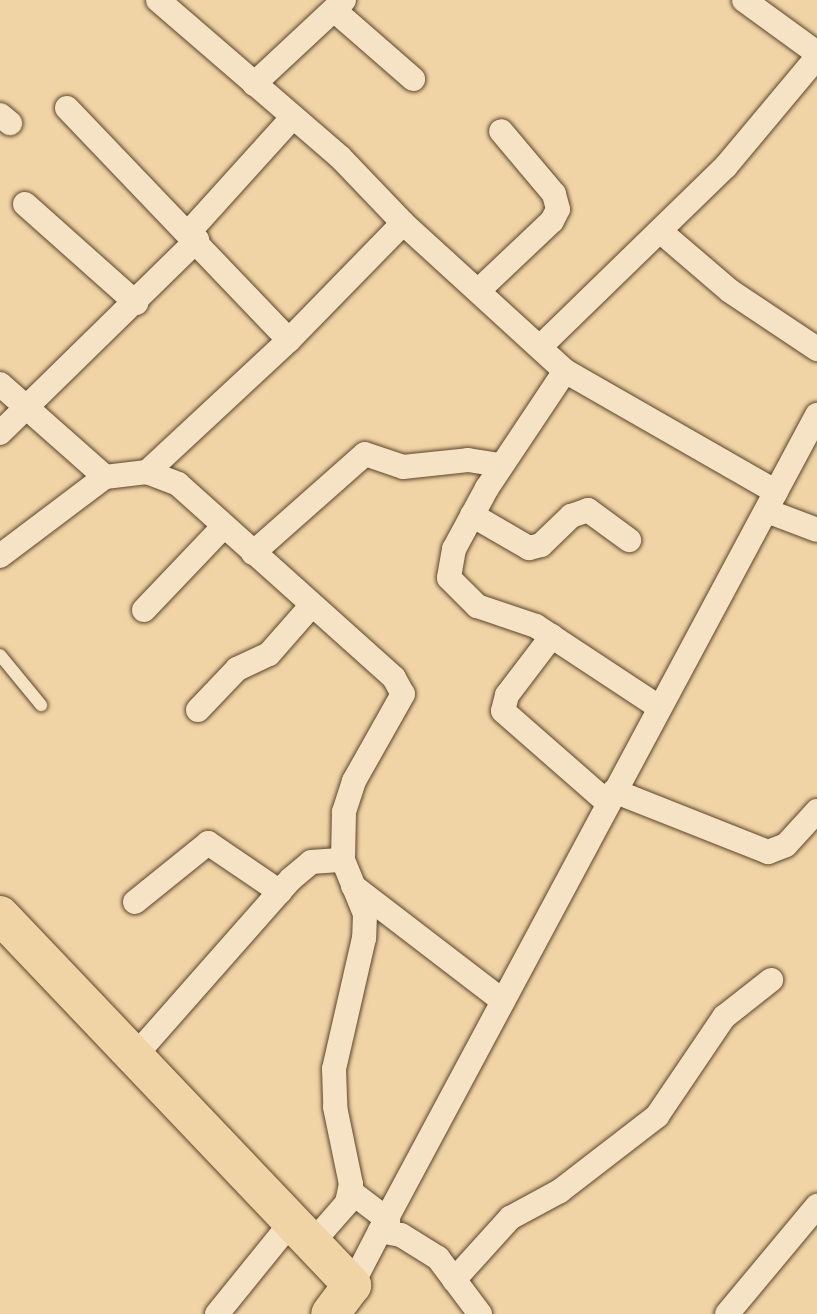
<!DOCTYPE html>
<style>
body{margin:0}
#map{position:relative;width:817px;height:1314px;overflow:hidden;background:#f1d4a6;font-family:"IM FELL Double Pica",serif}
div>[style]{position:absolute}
.roads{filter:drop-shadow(0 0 2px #5a452a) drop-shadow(0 0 2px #5a452a)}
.service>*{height:12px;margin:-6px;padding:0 6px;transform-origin:6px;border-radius:6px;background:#f6e3c5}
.minor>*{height:24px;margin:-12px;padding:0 12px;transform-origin:12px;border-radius:12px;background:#f6e3c5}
.primary>*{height:38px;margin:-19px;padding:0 19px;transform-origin:19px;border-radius:19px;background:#f1d4a6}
span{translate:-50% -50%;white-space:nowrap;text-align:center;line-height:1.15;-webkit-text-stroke:5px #f6e3c5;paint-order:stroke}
</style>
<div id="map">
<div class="roads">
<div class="service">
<i style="left:0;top:655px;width:65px;rotate:50.6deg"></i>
</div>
<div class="minor">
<i style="left:158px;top:0;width:240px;rotate:40.8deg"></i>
<i style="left:340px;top:157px;width:91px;rotate:46.3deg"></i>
<i style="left:403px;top:223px;width:219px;rotate:42.4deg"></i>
<i style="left:565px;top:371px;width:243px;rotate:29.8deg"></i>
<i style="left:744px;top:0;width:90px;rotate:36deg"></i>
<i style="left:334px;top:10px;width:105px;rotate:41.1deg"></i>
<i style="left:254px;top:84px;width:123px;rotate:-43deg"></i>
<i style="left:67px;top:108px;width:321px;rotate:46.3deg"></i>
<i style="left:0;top:115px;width:13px;rotate:39deg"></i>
<i style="left:25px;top:204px;width:149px;rotate:41.7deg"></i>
<i style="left:660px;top:231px;width:92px;rotate:40.6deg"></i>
<i style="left:730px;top:291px;width:105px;rotate:33.7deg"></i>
<i style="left:189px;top:232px;width:155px;rotate:-47.9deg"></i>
<i style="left:479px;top:290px;width:100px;rotate:-43.4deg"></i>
<i style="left:552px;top:221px;width:13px;rotate:-63deg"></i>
<i style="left:558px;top:209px;width:16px;rotate:-105deg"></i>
<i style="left:554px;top:194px;width:82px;rotate:-130.1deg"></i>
<i style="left:541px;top:346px;width:258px;rotate:-44.2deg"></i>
<i style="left:726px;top:166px;width:142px;rotate:-50.1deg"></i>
<i style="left:565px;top:371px;width:141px;rotate:123.7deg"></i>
<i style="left:487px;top:488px;width:69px;rotate:118.4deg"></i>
<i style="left:454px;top:549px;width:29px;rotate:100deg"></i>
<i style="left:449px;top:578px;width:40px;rotate:45deg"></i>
<i style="left:477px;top:606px;width:62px;rotate:18.7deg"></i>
<i style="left:536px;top:626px;width:147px;rotate:33.4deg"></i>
<i style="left:0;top:384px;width:140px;rotate:41.5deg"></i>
<i style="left:0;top:433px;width:276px;rotate:-44.4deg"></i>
<i style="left:147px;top:472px;width:33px;rotate:21deg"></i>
<i style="left:178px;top:484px;width:290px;rotate:41.9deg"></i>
<i style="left:394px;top:678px;width:18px;rotate:61deg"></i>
<i style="left:403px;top:694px;width:100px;rotate:119.4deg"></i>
<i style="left:354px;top:781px;width:33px;rotate:108deg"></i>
<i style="left:344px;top:812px;width:48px;rotate:91.2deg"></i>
<i style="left:343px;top:860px;width:58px;rotate:67.8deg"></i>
<i style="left:365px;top:914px;width:24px;rotate:92deg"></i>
<i style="left:364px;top:938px;width:134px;rotate:102.9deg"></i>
<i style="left:334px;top:1069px;width:38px;rotate:88deg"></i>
<i style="left:335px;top:1107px;width:79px;rotate:78.3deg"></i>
<i style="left:351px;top:1184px;width:19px;rotate:102deg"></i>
<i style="left:347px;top:1203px;width:52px;rotate:131.1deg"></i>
<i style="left:767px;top:511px;width:53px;rotate:20.8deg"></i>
<i style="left:472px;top:515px;width:66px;rotate:30.1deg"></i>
<i style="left:529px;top:548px;width:12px;rotate:-14deg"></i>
<i style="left:541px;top:545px;width:42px;rotate:-44deg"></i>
<i style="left:571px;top:516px;width:18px;rotate:-19deg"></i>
<i style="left:588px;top:510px;width:51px;rotate:36.2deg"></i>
<i style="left:253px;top:553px;width:149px;rotate:-41.5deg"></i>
<i style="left:365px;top:454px;width:40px;rotate:18.9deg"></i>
<i style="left:403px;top:467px;width:65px;rotate:-6.1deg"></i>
<i style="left:468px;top:460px;width:32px;rotate:9deg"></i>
<i style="left:0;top:556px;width:131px;rotate:-37deg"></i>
<i style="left:105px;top:477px;width:42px;rotate:-6.8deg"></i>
<i style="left:147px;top:472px;width:194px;rotate:-42.9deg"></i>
<i style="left:289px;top:340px;width:163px;rotate:-45.7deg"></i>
<i style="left:144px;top:610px;width:116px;rotate:-46.4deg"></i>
<i style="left:552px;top:636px;width:74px;rotate:127.3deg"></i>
<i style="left:507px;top:695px;width:16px;rotate:104deg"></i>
<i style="left:503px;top:711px;width:140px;rotate:41.2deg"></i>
<i style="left:198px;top:710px;width:57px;rotate:-46.4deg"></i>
<i style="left:237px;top:669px;width:35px;rotate:-25deg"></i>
<i style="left:269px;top:654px;width:64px;rotate:-48.8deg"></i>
<i style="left:614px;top:791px;width:166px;rotate:21.6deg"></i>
<i style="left:768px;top:852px;width:19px;rotate:-21deg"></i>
<i style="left:786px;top:845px;width:46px;rotate:-47.6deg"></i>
<i style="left:353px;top:886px;width:189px;rotate:37.5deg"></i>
<i style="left:135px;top:902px;width:94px;rotate:-38.9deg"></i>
<i style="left:208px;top:843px;width:87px;rotate:34.2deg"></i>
<i style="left:133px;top:1058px;width:239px;rotate:-48.6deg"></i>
<i style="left:291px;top:879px;width:26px;rotate:-40deg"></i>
<i style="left:311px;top:862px;width:32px;rotate:-4deg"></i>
<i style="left:350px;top:1191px;width:48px;rotate:37.3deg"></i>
<i style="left:380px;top:1231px;width:926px;rotate:-61.83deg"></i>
<i style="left:454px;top:1280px;width:84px;rotate:-47.9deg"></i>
<i style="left:510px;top:1218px;width:57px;rotate:-28.4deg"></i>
<i style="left:560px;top:1191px;width:123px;rotate:-37.7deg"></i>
<i style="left:657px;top:1116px;width:120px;rotate:-55.9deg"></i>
<i style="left:724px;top:1017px;width:60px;rotate:-38.2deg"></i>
<i style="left:352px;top:1285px;width:61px;rotate:-62.6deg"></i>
<i style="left:380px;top:1231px;width:21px;rotate:11deg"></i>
<i style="left:401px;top:1235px;width:44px;rotate:31.9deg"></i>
<i style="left:438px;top:1258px;width:70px;rotate:53.1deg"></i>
<i style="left:217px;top:1314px;width:121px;rotate:-51deg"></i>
<i style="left:727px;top:1314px;width:141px;rotate:-50.2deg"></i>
</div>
<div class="primary">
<i style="left:0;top:915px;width:511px;rotate:46.43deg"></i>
<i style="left:352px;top:1285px;width:36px;rotate:127deg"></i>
</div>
</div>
</div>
